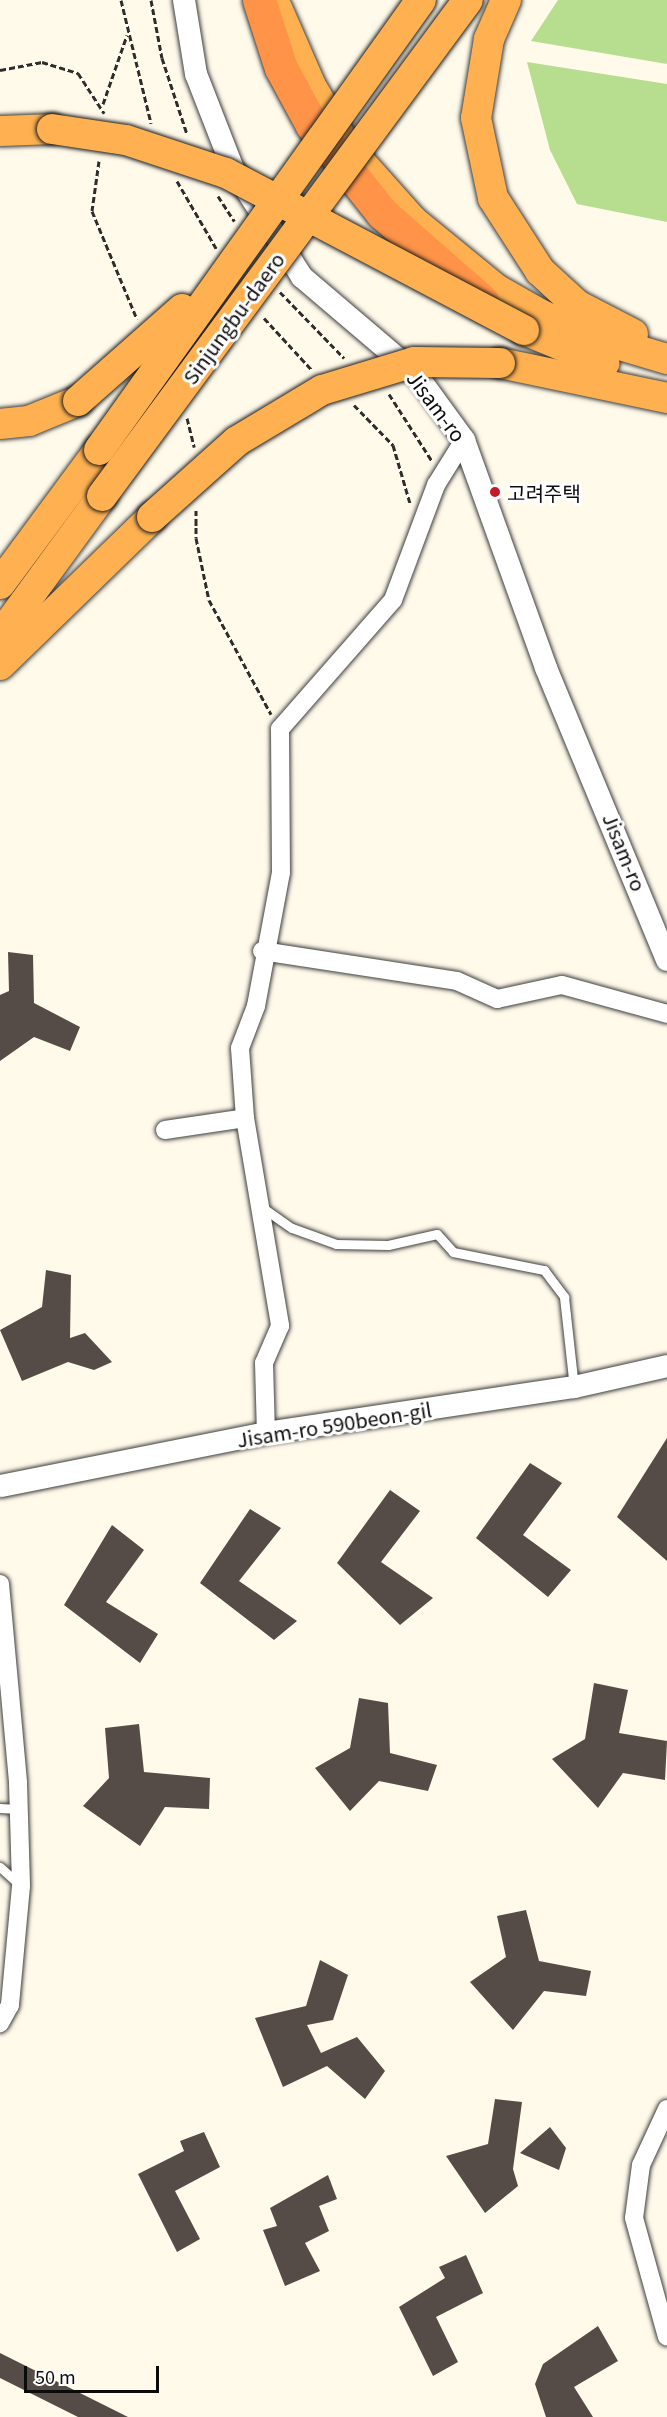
<!DOCTYPE html>
<meta charset="utf-8">
<style>
body{margin:0}
#map{position:relative;width:667px;height:2417px;overflow:hidden;background:#fffaea;font-family:Georgia,"Noto Sans KR",serif}
div>[style]{position:absolute}
.forest>*{inset:0;background:#b6de8e}
.building>*{inset:0;background:#554c47}
.path>*{height:3px;margin-top:-1.5px;transform-origin:0;background:repeating-linear-gradient(90deg,#2d2d2d 0 6px,transparent 0 9px)}
.roads{filter:drop-shadow(0 0 2px #3e3e3e) drop-shadow(0 0 2px #3e3e3e)}
.service>*{height:9px;margin:-4.5px;padding:0 4.5px;transform-origin:4.5px;border-radius:4.5px;background:#fff}
.minor>*{height:18px;margin:-9px;padding:0 9px;transform-origin:9px;border-radius:9px;background:#fff}
.tertiary>*{height:22px;margin:-11px;padding:0 11px;transform-origin:11px;border-radius:11px;background:#fff}
.trunk>*{height:30px;margin:-15px;padding:0 15px;transform-origin:15px;border-radius:15px;background:#ffb151}
.motorway>*{height:33px;margin:-16.5px;padding:0 16.5px;transform-origin:16.5px;border-radius:16.5px;background:#ff9348}
.bridges{filter:drop-shadow(0 0 2px #1c1c1c) drop-shadow(0 0 2px #1c1c1c)}
.trunk-bridge>*{height:30px;margin:-15px;padding:0 15px;transform-origin:15px;border-radius:15px;background:#ffb151}
.dots>*{width:16px;height:16px;translate:-50% -50%;box-sizing:border-box;border:3px solid #fff;border-radius:50%}
span{translate:-50% -50%;white-space:nowrap;text-align:center;line-height:1.15;-webkit-text-stroke:6px #fff;paint-order:stroke}
.street-label{font-size:20px;color:#0b0b0b}
.poi-label{font-size:20px;color:#0b0b0b}
.left{translate:0 -50%;text-align:left}
.scale{position:absolute;left:24px;top:2366px;width:135px;height:27px;box-sizing:border-box;border:3px solid #0b0b0b;border-top:0;padding-left:8px;font-size:18px;line-height:21px;white-space:nowrap;color:#0b0b0b;-webkit-text-stroke:4px #fff;paint-order:stroke}
</style>
<div id="map">
<div class="forest">
<i style="clip-path:polygon(558px 0,667px 0,667px 64px,531px 41px)"></i>
<i style="clip-path:polygon(527px 62px,667px 84px,667px 222px,577px 204px,550px 150px)"></i>
</div>
<div class="building">
<i style="clip-path:polygon(8px 952px,33px 955px,34px 1003px,80px 1027px,70px 1051px,34px 1037px,0 1061px,0 995px,9px 991px)"></i>
<i style="clip-path:polygon(46px 1270px,71px 1275px,70px 1338px,85px 1333px,112px 1362px,94px 1370px,68px 1362px,22px 1381px,0 1330px,42px 1307px)"></i>
<i style="clip-path:polygon(667px 1438px,667px 1561px,617px 1517px)"></i>
<i style="clip-path:polygon(530px 1463px,562px 1483px,523px 1535px,571px 1570px,548px 1597px,476px 1538px)"></i>
<i style="clip-path:polygon(390px 1490px,420px 1511px,381px 1562px,433px 1598px,400px 1625px,337px 1563px)"></i>
<i style="clip-path:polygon(250px 1509px,281px 1528px,239px 1581px,297px 1621px,274px 1640px,200px 1583px)"></i>
<i style="clip-path:polygon(112px 1525px,144px 1550px,106px 1602px,158px 1634px,140px 1663px,64px 1605px)"></i>
<i style="clip-path:polygon(594px 1683px,628px 1690px,619px 1733px,667px 1741px,665px 1780px,623px 1773px,598px 1808px,552px 1759px,585px 1739px)"></i>
<i style="clip-path:polygon(359px 1698px,388px 1703px,390px 1753px,437px 1765px,428px 1791px,379px 1781px,350px 1811px,315px 1768px,350px 1748px)"></i>
<i style="clip-path:polygon(139px 1724px,144px 1772px,210px 1778px,209px 1809px,165px 1807px,140px 1846px,83px 1806px,109px 1778px,105px 1728px)"></i>
<i style="clip-path:polygon(526px 1910px,539px 1961px,591px 1971px,586px 1996px,544px 1991px,513px 2030px,470px 1982px,506px 1957px,497px 1916px)"></i>
<i style="clip-path:polygon(320px 1960px,348px 1975px,333px 2020px,307px 2025px,321px 2053px,357px 2037px,385px 2071px,365px 2099px,327px 2066px,283px 2087px,255px 2018px,306px 2006px)"></i>
<i style="clip-path:polygon(495px 2099px,522px 2102px,513px 2169px,518px 2186px,485px 2213px,446px 2156px,488px 2144px)"></i>
<i style="clip-path:polygon(550px 2127px,566px 2148px,559px 2170px,520px 2153px)"></i>
<i style="clip-path:polygon(204px 2132px,220px 2167px,175px 2191px,200px 2239px,177px 2252px,138px 2174px,184px 2151px,180px 2141px)"></i>
<i style="clip-path:polygon(328px 2175px,337px 2199px,319px 2206px,329px 2231px,305px 2243px,320px 2271px,285px 2286px,263px 2230px,277px 2226px,270px 2208px)"></i>
<i style="clip-path:polygon(466px 2255px,483px 2293px,436px 2317px,458px 2362px,433px 2376px,399px 2307px,445px 2278px,439px 2267px)"></i>
<i style="clip-path:polygon(598px 2326px,618px 2361px,574px 2387px,593px 2417px,546px 2417px,535px 2384px,543px 2364px)"></i>
<i style="clip-path:polygon(0 2353px,128px 2417px,78px 2417px,0 2378px)"></i>
</div>
<div class="path">
<i style="left:121px;top:0;width:127px;rotate:76.3deg"></i>
<i style="left:151px;top:0;width:59px;rotate:79.3deg"></i>
<i style="left:162px;top:58px;width:80px;rotate:71.8deg"></i>
<i style="left:0;top:70px;width:43px;rotate:-10.8deg"></i>
<i style="left:42px;top:62px;width:38px;rotate:17deg"></i>
<i style="left:78px;top:73px;width:48px;rotate:57deg"></i>
<i style="left:103px;top:104px;width:73px;rotate:-70.8deg"></i>
<i style="left:99px;top:161px;width:50px;rotate:98deg"></i>
<i style="left:92px;top:211px;width:117px;rotate:67.4deg"></i>
<i style="left:177px;top:181px;width:78px;rotate:59.8deg"></i>
<i style="left:218px;top:196px;width:30px;rotate:57deg"></i>
<i style="left:280px;top:292px;width:92px;rotate:45.9deg"></i>
<i style="left:264px;top:318px;width:71px;rotate:47.3deg"></i>
<i style="left:389px;top:394px;width:80px;rotate:57.3deg"></i>
<i style="left:354px;top:405px;width:56px;rotate:45.7deg"></i>
<i style="left:393px;top:445px;width:60px;rotate:73.7deg"></i>
<i style="left:187px;top:418px;width:30px;rotate:76deg"></i>
<i style="left:196px;top:510px;width:28px;rotate:90deg"></i>
<i style="left:196px;top:538px;width:63px;rotate:78.2deg"></i>
<i style="left:209px;top:600px;width:130px;rotate:61.5deg"></i>
</div>
<div class="roads">
<div class="service">
<i style="left:263px;top:1208px;width:35px;rotate:35deg"></i>
<i style="left:292px;top:1228px;width:47px;rotate:20deg"></i>
<i style="left:336px;top:1244px;width:52px;rotate:1.1deg"></i>
<i style="left:388px;top:1245px;width:50px;rotate:-12.7deg"></i>
<i style="left:437px;top:1234px;width:24px;rotate:48deg"></i>
<i style="left:453px;top:1252px;width:93px;rotate:11.2deg"></i>
<i style="left:544px;top:1270px;width:34px;rotate:53deg"></i>
<i style="left:564px;top:1297px;width:91px;rotate:83.7deg"></i>
<i style="left:0;top:1808px;width:18px;rotate:3deg"></i>
<i style="left:0;top:1867px;width:27px;rotate:42deg"></i>
</div>
<div class="minor">
<i style="left:262px;top:951px;width:197px;rotate:8.7deg"></i>
<i style="left:457px;top:981px;width:44px;rotate:24.2deg"></i>
<i style="left:497px;top:999px;width:66px;rotate:-12.2deg"></i>
<i style="left:562px;top:985px;width:109px;rotate:15.4deg"></i>
<i style="left:245px;top:1118px;width:211px;rotate:80.4deg"></i>
<i style="left:280px;top:1326px;width:40px;rotate:113.4deg"></i>
<i style="left:264px;top:1363px;width:70px;rotate:88.4deg"></i>
<i style="left:165px;top:1130px;width:81px;rotate:-8.5deg"></i>
<i style="left:245px;top:1118px;width:70px;rotate:-94.1deg"></i>
<i style="left:240px;top:1048px;width:45px;rotate:-69.1deg"></i>
<i style="left:256px;top:1006px;width:135px;rotate:-79.4deg"></i>
<i style="left:281px;top:873px;width:144px;rotate:-90.4deg"></i>
<i style="left:280px;top:729px;width:171px;rotate:-48.8deg"></i>
<i style="left:393px;top:600px;width:123px;rotate:-69.5deg"></i>
<i style="left:436px;top:485px;width:53px;rotate:-58.1deg"></i>
<i style="left:0;top:1584px;width:200px;rotate:84.8deg"></i>
<i style="left:18px;top:1783px;width:103px;rotate:88.3deg"></i>
<i style="left:21px;top:1886px;width:120px;rotate:95.3deg"></i>
<i style="left:10px;top:2005px;width:21px;rotate:119deg"></i>
<i style="left:667px;top:2109px;width:62px;rotate:114.9deg"></i>
<i style="left:641px;top:2165px;width:53px;rotate:97.5deg"></i>
<i style="left:634px;top:2218px;width:123px;rotate:74.5deg"></i>
</div>
<div class="tertiary">
<i style="left:184px;top:0;width:75px;rotate:80.8deg"></i>
<i style="left:196px;top:74px;width:102px;rotate:68.7deg"></i>
<i style="left:233px;top:169px;width:128px;rotate:57.4deg"></i>
<i style="left:302px;top:277px;width:150px;rotate:40.4deg"></i>
<i style="left:416px;top:374px;width:82px;rotate:54deg"></i>
<i style="left:464px;top:440px;width:242px;rotate:70.2deg"></i>
<i style="left:546px;top:668px;width:316px;rotate:67.5deg"></i>
<i style="left:1px;top:1486px;width:270px;rotate:-11.3deg"></i>
<i style="left:266px;top:1433px;width:311px;rotate:-8.5deg"></i>
<i style="left:574px;top:1387px;width:95px;rotate:-12.7deg"></i>
</div>
<div class="trunk">
<i style="left:506px;top:0;width:43px;rotate:113.6deg"></i>
<i style="left:489px;top:39px;width:80px;rotate:99.3deg"></i>
<i style="left:476px;top:118px;width:82px;rotate:78deg"></i>
<i style="left:493px;top:198px;width:87px;rotate:57.2deg"></i>
<i style="left:540px;top:271px;width:50px;rotate:42.6deg"></i>
<i style="left:577px;top:305px;width:63px;rotate:27.4deg"></i>
<i style="left:277px;top:8px;width:85px;rotate:66.4deg"></i>
<i style="left:311px;top:86px;width:71px;rotate:59.5deg"></i>
<i style="left:347px;top:147px;width:99px;rotate:48.3deg"></i>
<i style="left:413px;top:221px;width:107px;rotate:39.3deg"></i>
<i style="left:496px;top:289px;width:51px;rotate:29.6deg"></i>
<i style="left:540px;top:314px;width:47px;rotate:24.9deg"></i>
<i style="left:583px;top:334px;width:88px;rotate:16.6deg"></i>
<i style="left:0;top:131px;width:52px;rotate:-2.2deg"></i>
<i style="left:524px;top:330px;width:87px;rotate:22.4deg"></i>
<i style="left:500px;top:363px;width:171px;rotate:11.8deg"></i>
<i style="left:0;top:424px;width:29px;rotate:-6deg"></i>
<i style="left:29px;top:421px;width:53px;rotate:-22.2deg"></i>
<i style="left:0;top:584px;width:167px;rotate:-53.5deg"></i>
<i style="left:0;top:636px;width:173px;rotate:-53.9deg"></i>
<i style="left:0;top:665px;width:212px;rotate:-44.2deg"></i>
</div>
<div class="motorway">
<i style="left:259px;top:0;width:71px;rotate:72.1deg"></i>
<i style="left:281px;top:68px;width:65px;rotate:61.5deg"></i>
<i style="left:312px;top:125px;width:112px;rotate:51.5deg"></i>
<i style="left:382px;top:213px;width:133px;rotate:41.3deg"></i>
</div>
</div>
<div class="bridges">
<div class="trunk-bridge">
<i style="left:52px;top:129px;width:75px;rotate:8.5deg"></i>
<i style="left:126px;top:140px;width:105px;rotate:18.3deg"></i>
<i style="left:226px;top:173px;width:337px;rotate:27.8deg"></i>
<i style="left:78px;top:401px;width:139px;rotate:-41.5deg"></i>
<i style="left:99px;top:450px;width:553px;rotate:-54.41deg"></i>
<i style="left:102px;top:496px;width:616px;rotate:-53.58deg"></i>
<i style="left:152px;top:517px;width:114px;rotate:-41.8deg"></i>
<i style="left:237px;top:441px;width:99px;rotate:-31deg"></i>
<i style="left:322px;top:390px;width:96px;rotate:-16.9deg"></i>
<i style="left:414px;top:362px;width:86px;rotate:0.7deg"></i>
</div>
</div>
<div class="dots">
<i style="left:495px;top:492px;background:#c51929"></i>
</div>
<div class="street-label">
<span style="left:233px;top:318px;rotate:-54deg">Sinjungbu-daero</span>
<span style="left:437px;top:406px;rotate:53deg">Jisam-ro</span>
<span style="left:625px;top:852px;rotate:68deg">Jisam-ro</span>
<span style="left:334px;top:1424px;rotate:-9deg">Jisam-ro 590beon-gil</span>
</div>
<div class="poi-label">
<span class="left" style="left:507px;top:492px">고려주택</span>
</div>
<div class="scale">50 m</div>
</div>
